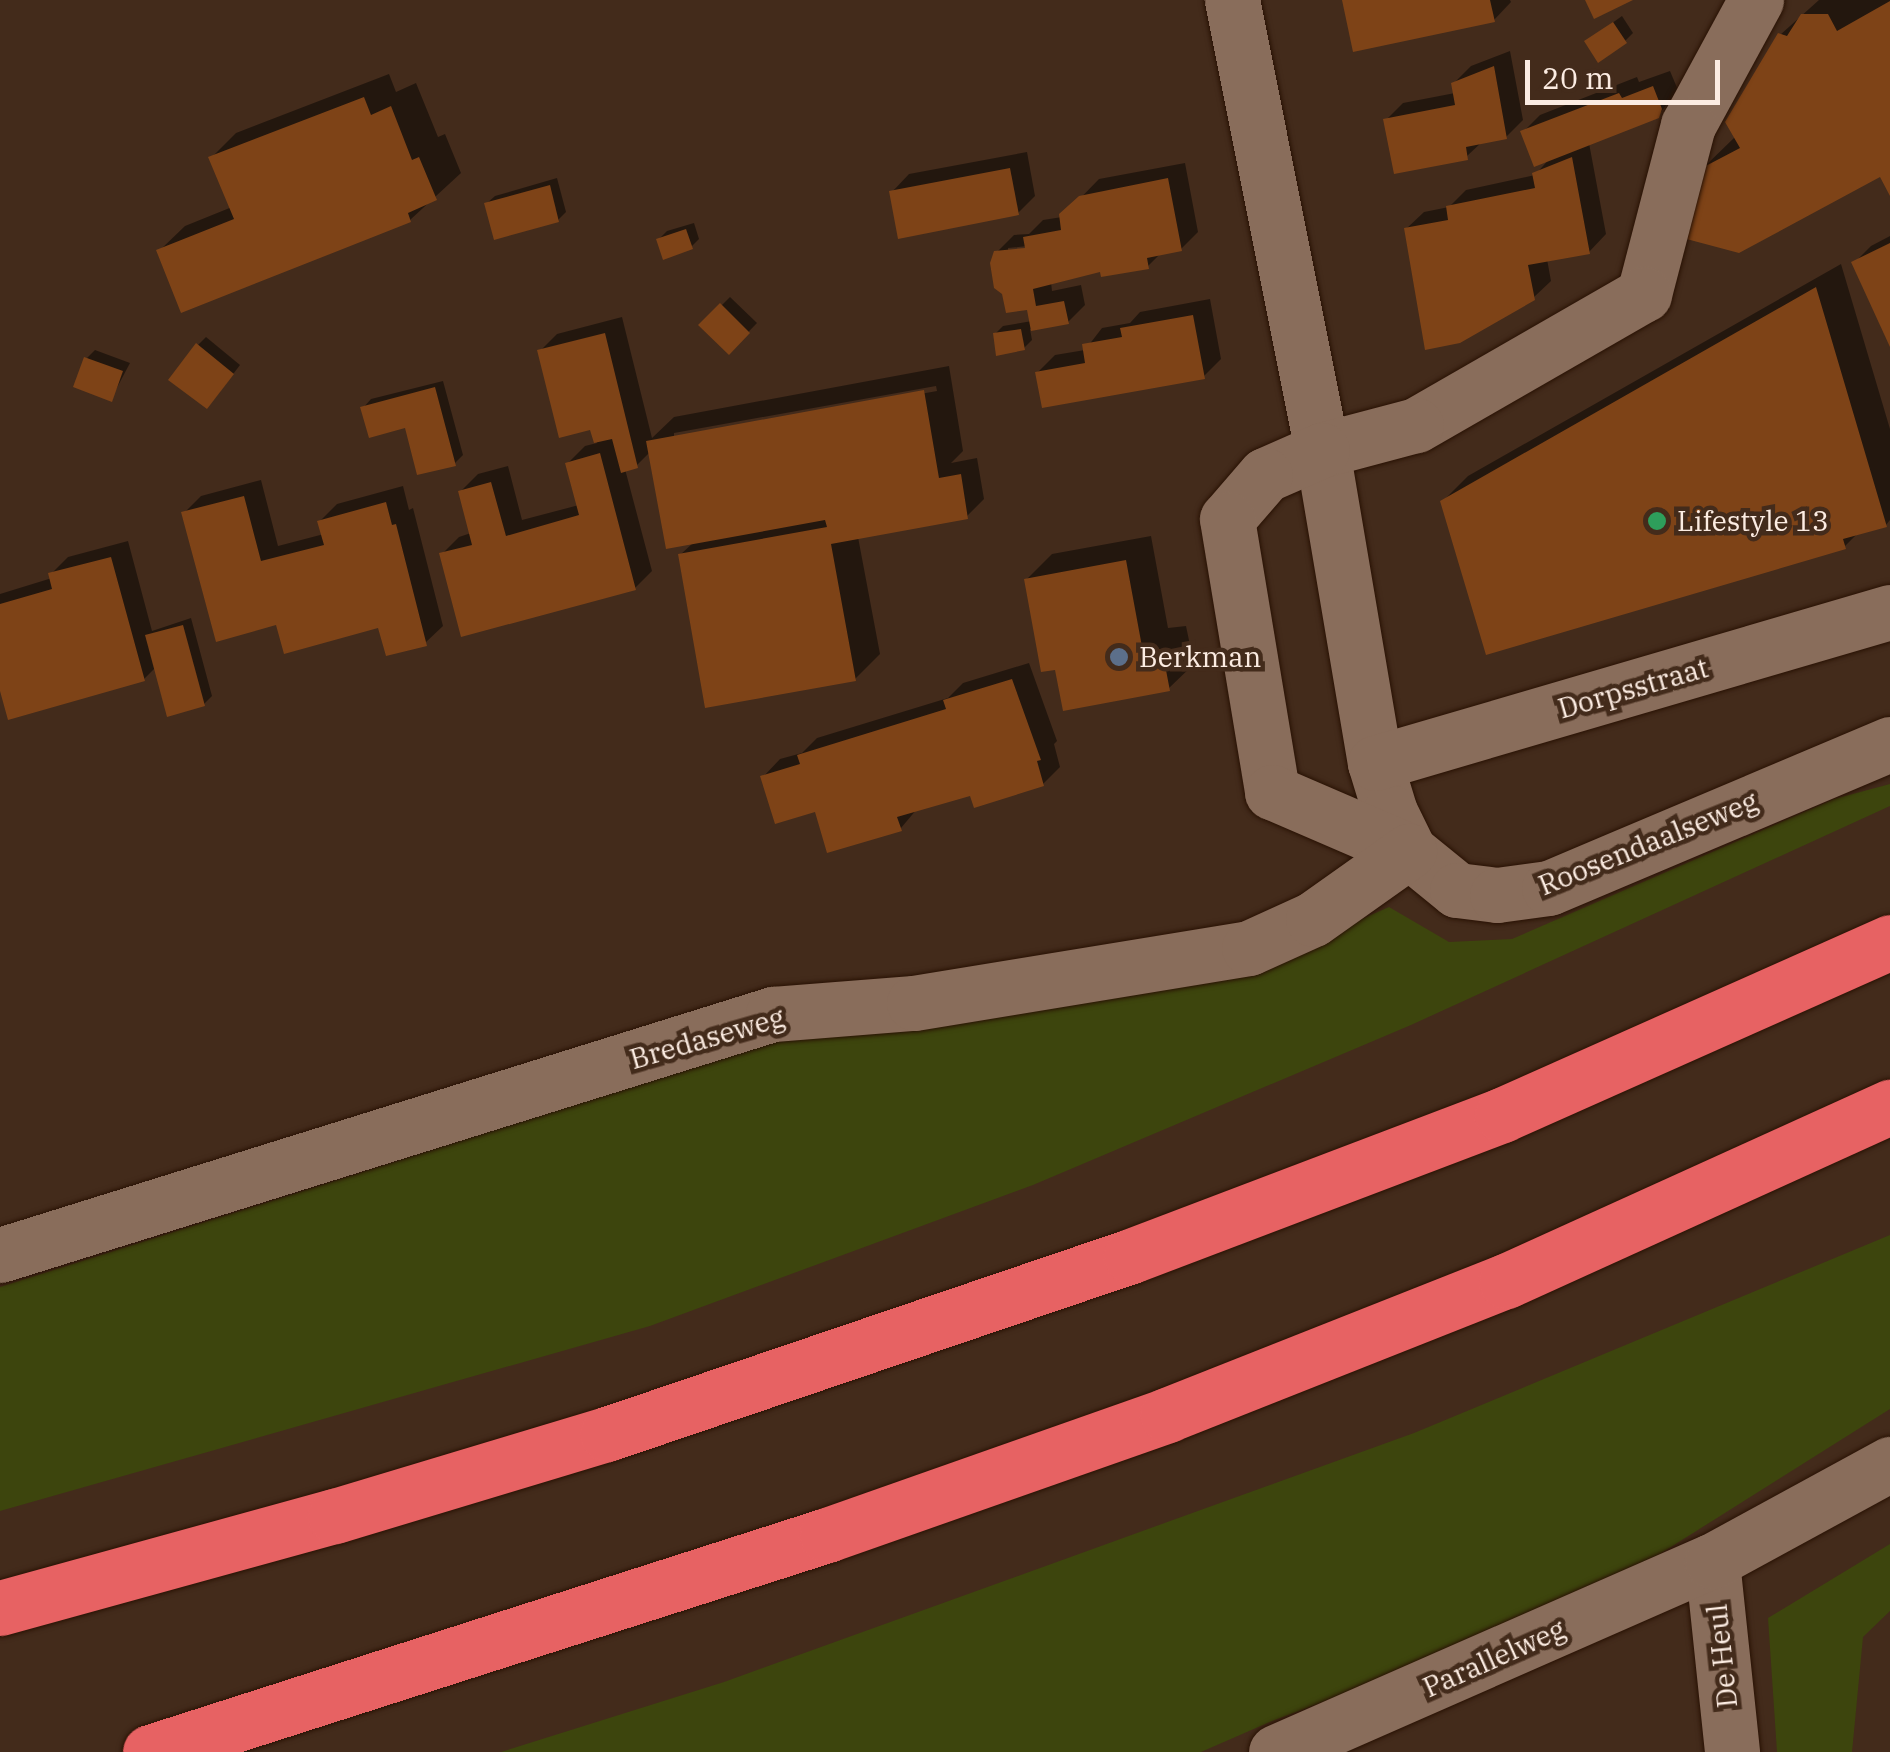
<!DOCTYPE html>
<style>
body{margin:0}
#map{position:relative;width:1890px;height:1752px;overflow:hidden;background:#432b1b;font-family:"IBM Plex Serif",serif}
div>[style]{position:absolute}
.green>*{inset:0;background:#3d450d}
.shadow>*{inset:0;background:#0007}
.building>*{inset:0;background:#7e4317}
.roads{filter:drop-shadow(0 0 2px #291204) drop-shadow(0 0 2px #291204)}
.minor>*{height:55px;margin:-27.5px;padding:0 27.5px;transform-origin:27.5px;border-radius:27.5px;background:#896d5b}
.highway>*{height:55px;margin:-27.5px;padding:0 27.5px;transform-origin:27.5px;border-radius:27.5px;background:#e76263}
.dots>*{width:28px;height:28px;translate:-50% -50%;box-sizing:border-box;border:5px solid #432b1b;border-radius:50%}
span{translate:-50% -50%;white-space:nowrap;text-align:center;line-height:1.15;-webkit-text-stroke:9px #432b1b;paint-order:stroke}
.poi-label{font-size:28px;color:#fcece2}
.left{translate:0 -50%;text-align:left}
.street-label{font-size:28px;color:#fcece2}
.scale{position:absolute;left:1525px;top:60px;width:195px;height:45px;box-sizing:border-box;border:5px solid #fcece2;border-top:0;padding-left:12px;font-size:30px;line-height:35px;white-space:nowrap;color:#fcece2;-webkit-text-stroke:8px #432b1b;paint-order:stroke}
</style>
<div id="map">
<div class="green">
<i style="clip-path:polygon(1890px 784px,1890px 806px,1411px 1025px,1033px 1185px,650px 1326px,0 1511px,0 1287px,773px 1042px,914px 1030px,1259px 964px,1389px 907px,1449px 942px,1512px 939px,1834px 799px)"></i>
<i style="clip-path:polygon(1890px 1235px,1890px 1409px,1574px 1608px,1272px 1721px,1201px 1752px,501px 1752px,724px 1682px,1414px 1433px)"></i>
<i style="clip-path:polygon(1890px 1544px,1890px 1611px,1863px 1637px,1852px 1752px,1777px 1752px,1768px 1618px)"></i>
</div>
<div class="shadow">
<i style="clip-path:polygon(1344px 0,1510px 0,1511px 2px,1494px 20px)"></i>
<i style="clip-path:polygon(1819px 0,1890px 0,1890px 191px,1881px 174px,1700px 171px,1736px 136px,1780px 35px)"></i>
<i style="clip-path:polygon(1622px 16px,1633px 33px,1625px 41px,1587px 41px)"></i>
<i style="clip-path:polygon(1510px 51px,1523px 120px,1506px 137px,1483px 141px,1466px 157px,1386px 120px,1403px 103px,1455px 93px,1453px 84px,1471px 66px)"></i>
<i style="clip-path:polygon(1670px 71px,1678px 90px,1658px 116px,1589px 143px,1606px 234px,1589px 252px,1547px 259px,1551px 281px,1533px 298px,1406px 229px,1424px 212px,1449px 207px,1466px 190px,1535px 175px,1551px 157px,1523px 132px,1540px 115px,1637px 77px,1639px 82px)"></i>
<i style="clip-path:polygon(389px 74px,396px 92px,416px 83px,438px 137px,445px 134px,461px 173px,410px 220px,159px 251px,185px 226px,232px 207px,211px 158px,236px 133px)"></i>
<i style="clip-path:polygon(1027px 152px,1035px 196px,1018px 213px,892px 192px,909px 174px)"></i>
<i style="clip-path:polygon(evenodd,1185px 163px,1198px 232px,1181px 249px,1161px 253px,1148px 266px,1102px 269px,1051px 282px,1052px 291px,1081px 285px,1085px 305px,1068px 322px,1030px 329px,1032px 340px,1024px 348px,995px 334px,1003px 326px,1032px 321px,1029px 307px,996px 253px,1014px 235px,1029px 234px,1043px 220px,1062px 217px,1099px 179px,1185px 163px,1037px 245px,1008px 253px,1008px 248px,1037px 245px)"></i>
<i style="clip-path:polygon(557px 178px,566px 212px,558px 220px,486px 204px,495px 196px)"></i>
<i style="clip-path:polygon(694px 223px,699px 239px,691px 247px,659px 239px,667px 231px)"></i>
<i style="clip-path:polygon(1890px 236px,1890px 338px,1854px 263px,1871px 246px)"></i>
<i style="clip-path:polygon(1841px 264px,1890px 429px,1890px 520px,1886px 525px,1859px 532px,1844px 547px,1443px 501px,1468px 476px)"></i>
<i style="clip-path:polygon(730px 297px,757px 323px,729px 352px,702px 325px)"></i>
<i style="clip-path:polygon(1210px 299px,1221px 359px,1204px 376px,1038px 372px,1055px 355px,1085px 350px,1102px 328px,1130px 323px,1140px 312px)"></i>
<i style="clip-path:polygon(evenodd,622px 317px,652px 438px,674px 417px,949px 366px,963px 451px,951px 463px,977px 458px,984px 499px,966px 517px,858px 537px,880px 654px,855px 679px,680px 555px,694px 542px,650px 452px,637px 465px,625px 469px,652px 571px,635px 588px,442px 554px,459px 537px,471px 533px,461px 491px,478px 474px,508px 466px,522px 520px,579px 505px,568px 463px,585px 446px,597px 443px,592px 427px,540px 351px,557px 334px,622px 317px,936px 386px,937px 391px,674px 438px,674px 433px,936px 386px)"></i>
<i style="clip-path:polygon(206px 337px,240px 365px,215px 398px,198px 345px)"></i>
<i style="clip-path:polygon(95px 350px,130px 363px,111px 399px,87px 358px)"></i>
<i style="clip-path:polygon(443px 381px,463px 455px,455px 463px,407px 425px,363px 408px,371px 399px)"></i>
<i style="clip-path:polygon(261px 480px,278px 546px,324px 534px,320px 521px,337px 504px,403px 486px,409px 510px,413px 508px,443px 626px,425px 643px,379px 625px,278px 622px,184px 513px,201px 496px)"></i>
<i style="clip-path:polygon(1151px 536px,1168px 628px,1186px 626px,1194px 664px,1168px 689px,1027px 579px,1052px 554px)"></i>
<i style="clip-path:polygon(128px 541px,152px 631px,191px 618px,212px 696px,204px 704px,156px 667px,144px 679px,0 676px,0 594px,52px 578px,51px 574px,68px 557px)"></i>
<i style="clip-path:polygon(1029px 663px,1057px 741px,1054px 744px,1060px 767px,1043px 784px,972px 792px,917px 809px,901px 828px,816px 809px,763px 777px,780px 759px,802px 753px,817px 738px,948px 698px,963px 683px)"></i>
</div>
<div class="building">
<i style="clip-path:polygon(1342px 0,1490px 0,1495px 22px,1353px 52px)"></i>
<i style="clip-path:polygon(1585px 0,1633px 0,1594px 19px)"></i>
<i style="clip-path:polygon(1890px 1px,1890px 196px,1880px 177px,1739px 253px,1679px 237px,1698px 170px,1740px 148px,1725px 122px,1778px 33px,1787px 36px,1801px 14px,1828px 14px,1837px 31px)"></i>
<i style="clip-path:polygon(1613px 22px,1627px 43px,1598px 63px,1584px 41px)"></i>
<i style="clip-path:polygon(1494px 66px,1507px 139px,1466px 147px,1468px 160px,1394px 174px,1383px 119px,1455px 105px,1451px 83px)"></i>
<i style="clip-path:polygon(1653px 86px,1662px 109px,1659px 118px,1534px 167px,1520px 131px,1619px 93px,1622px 98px)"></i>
<i style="clip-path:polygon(364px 97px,371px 115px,391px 106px,412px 160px,419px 157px,437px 200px,408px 213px,411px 222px,181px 313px,156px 250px,234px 219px,208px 157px)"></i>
<i style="clip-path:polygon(1572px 157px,1590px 254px,1528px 265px,1535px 300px,1460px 343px,1425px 350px,1404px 228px,1448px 220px,1446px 206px,1535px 188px,1532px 173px)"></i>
<i style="clip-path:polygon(1010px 168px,1019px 215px,898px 239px,889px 191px)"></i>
<i style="clip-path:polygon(1168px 178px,1182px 251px,1147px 258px,1149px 269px,1101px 277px,1100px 272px,1033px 289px,1036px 306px,1064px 301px,1069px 324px,1031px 331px,1027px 310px,1006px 313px,1002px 294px,994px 288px,990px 263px,994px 251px,1025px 248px,1023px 237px,1061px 230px,1059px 214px,1079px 196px)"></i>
<i style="clip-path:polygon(550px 185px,559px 222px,494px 240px,484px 203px)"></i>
<i style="clip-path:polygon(686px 229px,693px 249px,663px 260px,656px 239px)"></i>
<i style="clip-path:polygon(1890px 243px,1890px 347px,1851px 262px)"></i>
<i style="clip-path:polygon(1816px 287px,1887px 527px,1843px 539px,1846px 549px,1486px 655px,1440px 501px)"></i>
<i style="clip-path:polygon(720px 303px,750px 333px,729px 355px,698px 325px)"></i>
<i style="clip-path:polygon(1193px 315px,1205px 379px,1042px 408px,1035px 372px,1085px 363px,1082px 344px,1122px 337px,1120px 328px)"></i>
<i style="clip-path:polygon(1021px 329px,1025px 350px,996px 356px,993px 333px)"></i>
<i style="clip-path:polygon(605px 333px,638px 468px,621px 473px,612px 439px,594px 443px,590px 430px,559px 438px,537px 350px)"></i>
<i style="clip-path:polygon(196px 343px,234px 374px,207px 409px,168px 380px)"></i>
<i style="clip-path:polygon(84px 357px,123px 371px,112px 402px,73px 387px)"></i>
<i style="clip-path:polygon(435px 387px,456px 466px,417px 475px,405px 428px,369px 438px,360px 407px)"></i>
<i style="clip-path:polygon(924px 390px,939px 478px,961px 474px,968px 519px,831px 544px,856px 681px,705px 708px,678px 554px,827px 527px,825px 520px,666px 549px,646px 441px)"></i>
<i style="clip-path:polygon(600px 453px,636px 590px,461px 637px,439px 553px,472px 545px,458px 491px,491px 482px,506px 536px,579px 515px,565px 463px)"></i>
<i style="clip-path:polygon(244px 496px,261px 561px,324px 545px,317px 521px,386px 502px,392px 525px,396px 524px,427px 646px,386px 656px,378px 628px,284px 654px,276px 625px,216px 642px,181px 512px)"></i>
<i style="clip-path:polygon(111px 557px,145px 681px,8px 720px,0 691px,0 604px,52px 589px,48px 573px)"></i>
<i style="clip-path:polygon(1126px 560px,1143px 652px,1162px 649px,1170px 691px,1063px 711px,1055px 670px,1041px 672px,1024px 579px)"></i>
<i style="clip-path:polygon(183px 625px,205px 706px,167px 717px,145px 635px)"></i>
<i style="clip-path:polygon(1012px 679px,1041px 760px,1037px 761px,1044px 786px,974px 808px,970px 796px,897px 817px,902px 831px,827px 853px,815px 812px,775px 824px,760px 776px,800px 764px,797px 755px,946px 709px,943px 700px)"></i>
</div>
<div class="roads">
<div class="minor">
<i style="left:1232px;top:0;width:459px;rotate:78.7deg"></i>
<i style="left:1322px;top:450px;width:317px;rotate:80.4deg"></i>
<i style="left:1375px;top:763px;width:51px;rotate:73deg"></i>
<i style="left:1390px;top:812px;width:43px;rotate:64deg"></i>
<i style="left:1756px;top:0;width:142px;rotate:118.5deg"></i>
<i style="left:1688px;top:125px;width:175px;rotate:104.6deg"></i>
<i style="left:1644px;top:294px;width:263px;rotate:150.1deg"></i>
<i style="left:1416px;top:425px;width:97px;rotate:165.1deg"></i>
<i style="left:1322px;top:450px;width:62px;rotate:156.3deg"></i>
<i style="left:1265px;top:475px;width:58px;rotate:130.8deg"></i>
<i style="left:1227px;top:519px;width:277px;rotate:80.6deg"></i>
<i style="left:1272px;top:792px;width:149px;rotate:23.3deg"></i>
<i style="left:1409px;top:851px;width:62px;rotate:39.1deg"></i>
<i style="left:1457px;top:890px;width:40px;rotate:7.1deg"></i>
<i style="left:1497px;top:895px;width:52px;rotate:-7.7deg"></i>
<i style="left:1549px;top:888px;width:370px;rotate:-22.9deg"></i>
<i style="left:1375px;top:763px;width:537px;rotate:-16.34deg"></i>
<i style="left:0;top:1255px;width:810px;rotate:-17.32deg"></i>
<i style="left:773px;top:1014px;width:141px;rotate:-4.5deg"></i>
<i style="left:914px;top:1003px;width:339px;rotate:-9.3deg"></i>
<i style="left:1249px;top:948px;width:70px;rotate:-24.4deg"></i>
<i style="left:1313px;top:919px;width:118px;rotate:-35.3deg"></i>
<i style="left:1712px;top:1561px;width:192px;rotate:84deg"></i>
<i style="left:1276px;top:1752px;width:476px;rotate:-23.7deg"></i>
<i style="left:1712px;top:1561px;width:203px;rotate:-28.6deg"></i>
</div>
<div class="highway">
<i style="left:0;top:1608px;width:347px;rotate:-15.4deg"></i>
<i style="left:335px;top:1516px;width:284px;rotate:-16.8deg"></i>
<i style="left:607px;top:1434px;width:553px;rotate:-18.76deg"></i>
<i style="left:1131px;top:1256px;width:397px;rotate:-20.8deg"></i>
<i style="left:1502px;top:1115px;width:425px;rotate:-24deg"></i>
<i style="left:150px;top:1752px;width:711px;rotate:-17.77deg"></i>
<i style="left:827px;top:1535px;width:361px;rotate:-19.4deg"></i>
<i style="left:1167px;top:1415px;width:365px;rotate:-21.6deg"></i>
<i style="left:1506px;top:1281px;width:422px;rotate:-24.4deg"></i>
</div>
</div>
<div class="dots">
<i style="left:1657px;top:521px;background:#2e9e5b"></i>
<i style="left:1119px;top:657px;background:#5c6f8a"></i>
</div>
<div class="poi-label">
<span class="left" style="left:1677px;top:521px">Lifestyle 13</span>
<span class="left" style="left:1139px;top:657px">Berkman</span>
</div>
<div class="street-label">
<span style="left:1633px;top:688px;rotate:-16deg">Dorpsstraat</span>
<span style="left:1648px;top:843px;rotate:-22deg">Roosendaalseweg</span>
<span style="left:707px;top:1038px;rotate:-16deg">Bredaseweg</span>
<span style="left:1722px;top:1656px;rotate:-96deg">De Heul</span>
<span style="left:1494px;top:1658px;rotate:-24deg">Parallelweg</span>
</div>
<div class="scale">20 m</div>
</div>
